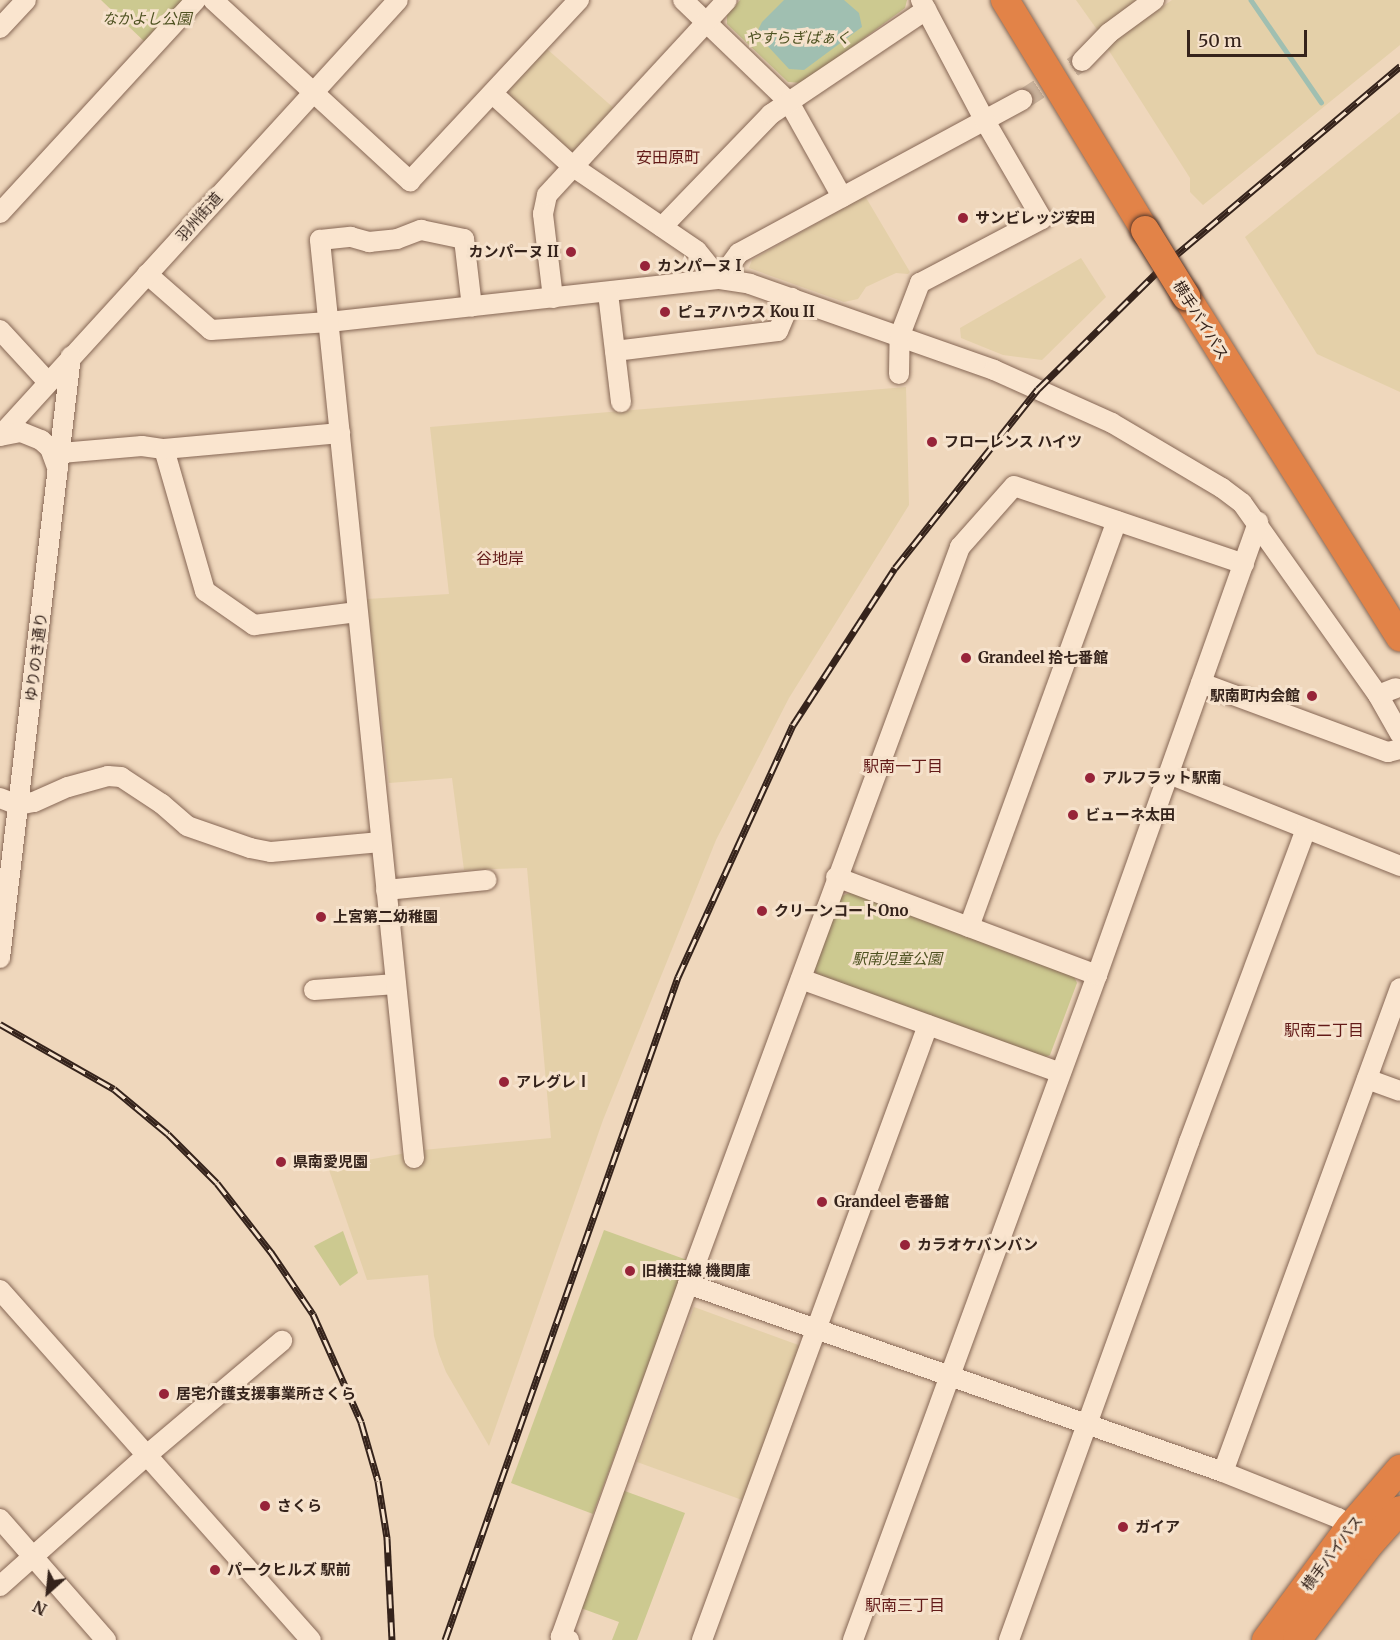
<!DOCTYPE html>
<meta charset="utf-8">
<style>
body{margin:0}
#map{position:relative;width:1400px;height:1640px;overflow:hidden;background:#efd7bc;font-family:Merriweather,"Noto Sans JP",serif}
div>[style]{position:absolute}
.farmland>*{inset:0;background:#e4d0a9}
.green>*{inset:0;background:#ccc990}
.water>*{inset:0;background:#a0bfb1}
.stream>*{height:4.5px;margin:-2.25px;padding:0 2.25px;transform-origin:2.25px;border-radius:2.25px;background:#a0bfb1}
.minor-tunnel>*{height:20px;margin-top:-10px;transform-origin:0;background:repeating-linear-gradient(90deg,#cab39c 0 20px,transparent 0 30px)}
.roads{filter:drop-shadow(0 0 2px #866755) drop-shadow(0 0 2px #866755)}
.minor>*{height:20px;margin:-10px;padding:0 10px;transform-origin:10px;border-radius:10px;background:#fae5cf}
.highway>*{height:28px;margin:-14px;padding:0 14px;transform-origin:14px;border-radius:14px;background:#e28348}
.rail>*{height:7px;margin-top:-3.5px;transform-origin:0;background:repeating-linear-gradient(90deg,#f6e2cc 0 14px,#35231b 0 28px);box-sizing:border-box;border-block:2px solid #35231b}
.bridges{filter:drop-shadow(0 0 2px #53362a) drop-shadow(0 0 2px #53362a)}
.highway-bridge>*{height:28px;margin:-14px;padding:0 14px;transform-origin:14px;border-radius:14px;background:#e28348}
.dots>*{width:16px;height:16px;translate:-50% -50%;box-sizing:border-box;border:3px solid #f6e2cc;border-radius:50%}
span{translate:-50% -50%;white-space:nowrap;text-align:center;line-height:1.15;-webkit-text-stroke:6px #f6e2cc;paint-order:stroke}
.park-label{font-size:15px;color:#4e5221;font-style:italic}
.street-label{font-size:15px;color:#35231b}
.poi-label{font-size:15px;color:#35231b;font-weight:700}
.left{translate:0 -50%;text-align:left}
.right{translate:-100% -50%;text-align:right}
.neighbourhood-label{font-size:16px;color:#631b19}
.north{position:absolute;left:18px;top:1562px;width:60px;height:60px;-webkit-text-stroke:4px #f6e2cc;paint-order:stroke;rotate:207deg;font-size:16px;font-weight:700;line-height:24px;text-align:center;color:#35231b}
.north::after{content:'';display:block;margin:auto;width:21px;height:27px;background:#35231b;clip-path:polygon(50% 0,100% 100%,50% 72%,0 100%)}
.scale{position:absolute;left:1187px;top:30px;width:120px;height:27px;box-sizing:border-box;border:3px solid #35231b;border-top:0;padding-left:8px;font-size:18px;line-height:21px;white-space:nowrap;color:#35231b;-webkit-text-stroke:4px #f6e2cc;paint-order:stroke}
</style>
<div id="map">
<div class="farmland">
<i style="clip-path:polygon(1076px 0,1142px 0,1098px 31px)"></i>
<i style="clip-path:polygon(1172px 0,1400px 0,1400px 45px,1203px 205px,1190px 192px,1190px 178px,1106px 46px)"></i>
<i style="clip-path:polygon(547px 49px,616px 110px,577px 152px,565px 153px,511px 105px,509px 89px)"></i>
<i style="clip-path:polygon(1400px 112px,1400px 392px,1317px 354px,1245px 237px)"></i>
<i style="clip-path:polygon(865px 196px,910px 272px,908px 274px,896px 273px,866px 287px,858px 299px,844px 302px,749px 268px,752px 260px)"></i>
<i style="clip-path:polygon(1081px 258px,1106px 297px,1042px 360px,1003px 355px,961px 338px,960px 328px)"></i>
<i style="clip-path:polygon(906px 387px,909px 505px,789px 698px,716px 840px,603px 1120px,489px 1446px,446px 1372px,439px 1354px,434px 1336px,428px 1275px,367px 1280px,328px 1167px,423px 1150px,551px 1138px,527px 868px,464px 870px,452px 778px,389px 783px,367px 599px,449px 594px,430px 427px)"></i>
<i style="clip-path:polygon(694px 1307px,801px 1346px,745px 1501px,637px 1462px)"></i>
</div>
<div class="green">
<i style="clip-path:polygon(101px 0,185px 0,147px 44px)"></i>
<i style="clip-path:polygon(740px 0,907px 0,905px 8px,803px 83px,788px 82px,727px 24px,727px 15px)"></i>
<i style="clip-path:polygon(851px 892px,1072px 972px,1077px 983px,1050px 1055px,1039px 1060px,819px 981px,814px 969px,840px 897px)"></i>
<i style="clip-path:polygon(604px 1230px,687px 1260px,593px 1514px,511px 1483px)"></i>
<i style="clip-path:polygon(343px 1231px,358px 1273px,340px 1286px,314px 1246px)"></i>
<i style="clip-path:polygon(622px 1490px,685px 1513px,637px 1640px,612px 1640px,619px 1622px,578px 1607px)"></i>
</div>
<div class="water">
<i style="clip-path:polygon(784px 0,844px 0,859px 13px,862px 27px,804px 70px,789px 69px,763px 41px,758px 30px,762px 22px)"></i>
</div>
<div class="stream">
<i style="left:1251px;top:0;width:124px;rotate:55.5deg"></i>
</div>
<div class="minor-tunnel">
<i style="left:1022px;top:100px;width:72px;rotate:-33deg"></i>
</div>
<div class="roads">
<div class="minor">
<i style="left:213px;top:0;width:268px;rotate:42.6deg"></i>
<i style="left:410px;top:181px;width:248px;rotate:-47deg"></i>
<i style="left:683px;top:0;width:147px;rotate:43.9deg"></i>
<i style="left:789px;top:102px;width:109px;rotate:60.8deg"></i>
<i style="left:0;top:28px;width:38px;rotate:-47deg"></i>
<i style="left:1082px;top:61px;width:39px;rotate:-46deg"></i>
<i style="left:1109px;top:33px;width:56px;rotate:-36.3deg"></i>
<i style="left:493px;top:94px;width:107px;rotate:42.3deg"></i>
<i style="left:572px;top:166px;width:151px;rotate:34.2deg"></i>
<i style="left:697px;top:251px;width:36px;rotate:51deg"></i>
<i style="left:0;top:213px;width:289px;rotate:-47.4deg"></i>
<i style="left:662px;top:227px;width:157px;rotate:-46deg"></i>
<i style="left:771px;top:114px;width:187px;rotate:-33.9deg"></i>
<i style="left:147px;top:274px;width:85px;rotate:41.2deg"></i>
<i style="left:211px;top:330px;width:118px;rotate:-3.9deg"></i>
<i style="left:329px;top:322px;width:393px;rotate:-6.3deg"></i>
<i style="left:720px;top:279px;width:30px;rotate:9deg"></i>
<i style="left:750px;top:284px;width:259px;rotate:19.4deg"></i>
<i style="left:994px;top:370px;width:129px;rotate:24.2deg"></i>
<i style="left:1112px;top:423px;width:128px;rotate:30.6deg"></i>
<i style="left:1222px;top:488px;width:25px;rotate:37deg"></i>
<i style="left:1242px;top:503px;width:235px;rotate:54.7deg"></i>
<i style="left:1378px;top:695px;width:45px;rotate:60.6deg"></i>
<i style="left:720px;top:279px;width:32px;rotate:-54deg"></i>
<i style="left:739px;top:253px;width:322px;rotate:-28.4deg"></i>
<i style="left:608px;top:293px;width:110px;rotate:83.2deg"></i>
<i style="left:553px;top:298px;width:85px;rotate:-96.8deg"></i>
<i style="left:543px;top:214px;width:19px;rotate:-78deg"></i>
<i style="left:547px;top:195px;width:265px;rotate:-47.3deg"></i>
<i style="left:0;top:330px;width:71px;rotate:47.3deg"></i>
<i style="left:615px;top:351px;width:164px;rotate:-7deg"></i>
<i style="left:778px;top:331px;width:36px;rotate:-67deg"></i>
<i style="left:899px;top:374px;width:39px;rotate:-89deg"></i>
<i style="left:900px;top:335px;width:56px;rotate:-69deg"></i>
<i style="left:920px;top:283px;width:138px;rotate:-27.7deg"></i>
<i style="left:1042px;top:219px;width:113px;rotate:-120.2deg"></i>
<i style="left:985px;top:121px;width:137px;rotate:-117.9deg"></i>
<i style="left:0;top:436px;width:590px;rotate:-47.61deg"></i>
<i style="left:0;top:436px;width:21px;rotate:-11deg"></i>
<i style="left:21px;top:432px;width:22px;rotate:22deg"></i>
<i style="left:41px;top:440px;width:12px;rotate:42deg"></i>
<i style="left:50px;top:448px;width:23px;rotate:70deg"></i>
<i style="left:164px;top:449px;width:148px;rotate:73.9deg"></i>
<i style="left:205px;top:591px;width:60px;rotate:34.8deg"></i>
<i style="left:254px;top:625px;width:104px;rotate:-7.2deg"></i>
<i style="left:61px;top:453px;width:81px;rotate:-4.9deg"></i>
<i style="left:142px;top:446px;width:22px;rotate:8deg"></i>
<i style="left:164px;top:449px;width:177px;rotate:-5.2deg"></i>
<i style="left:1201px;top:683px;width:199px;rotate:20.3deg"></i>
<i style="left:1388px;top:752px;width:12px;rotate:-14deg"></i>
<i style="left:1378px;top:695px;width:19px;rotate:-21deg"></i>
<i style="left:1169px;top:774px;width:249px;rotate:21.7deg"></i>
<i style="left:0;top:798px;width:19px;rotate:21deg"></i>
<i style="left:18px;top:805px;width:16px;rotate:-11deg"></i>
<i style="left:34px;top:802px;width:37px;rotate:-24deg"></i>
<i style="left:68px;top:787px;width:41px;rotate:-15.4deg"></i>
<i style="left:108px;top:776px;width:13px;rotate:4deg"></i>
<i style="left:121px;top:777px;width:49px;rotate:33.4deg"></i>
<i style="left:162px;top:804px;width:33px;rotate:41deg"></i>
<i style="left:187px;top:826px;width:67px;rotate:19.2deg"></i>
<i style="left:250px;top:848px;width:21px;rotate:11deg"></i>
<i style="left:271px;top:852px;width:110px;rotate:-5.2deg"></i>
<i style="left:836px;top:877px;width:279px;rotate:20.6deg"></i>
<i style="left:386px;top:890px;width:101px;rotate:-5.7deg"></i>
<i style="left:969px;top:927px;width:432px;rotate:-70deg"></i>
<i style="left:0;top:958px;width:606px;rotate:-83.27deg"></i>
<i style="left:801px;top:979px;width:276px;rotate:19.9deg"></i>
<i style="left:314px;top:990px;width:82px;rotate:-4.2deg"></i>
<i style="left:1367px;top:1079px;width:35px;rotate:20deg"></i>
<i style="left:414px;top:1158px;width:923px;rotate:-95.85deg"></i>
<i style="left:320px;top:240px;width:31px;rotate:-6deg"></i>
<i style="left:351px;top:237px;width:19px;rotate:16deg"></i>
<i style="left:369px;top:242px;width:28px;rotate:-6deg"></i>
<i style="left:397px;top:239px;width:26px;rotate:-21deg"></i>
<i style="left:421px;top:230px;width:44px;rotate:11.8deg"></i>
<i style="left:464px;top:239px;width:68px;rotate:83.3deg"></i>
<i style="left:688px;top:1284px;width:567px;rotate:19.36deg"></i>
<i style="left:1223px;top:1472px;width:124px;rotate:21.8deg"></i>
<i style="left:1338px;top:1518px;width:15px;rotate:37deg"></i>
<i style="left:0;top:1290px;width:468px;rotate:48.4deg"></i>
<i style="left:1223px;top:1472px;width:515px;rotate:-69.91deg"></i>
<i style="left:0;top:1519px;width:161px;rotate:48.8deg"></i>
<i style="left:0;top:1586px;width:197px;rotate:-41.7deg"></i>
<i style="left:147px;top:1455px;width:177px;rotate:-40.2deg"></i>
<i style="left:569px;top:1640px;width:9px;rotate:-159deg"></i>
<i style="left:561px;top:1637px;width:375px;rotate:-70.2deg"></i>
<i style="left:688px;top:1284px;width:786px;rotate:-69.74deg"></i>
<i style="left:960px;top:547px;width:81px;rotate:-48.5deg"></i>
<i style="left:1014px;top:486px;width:243px;rotate:18.7deg"></i>
<i style="left:702px;top:1640px;width:655px;rotate:-69.82deg"></i>
<i style="left:853px;top:1640px;width:708px;rotate:-69.85deg"></i>
<i style="left:1097px;top:975px;width:481px;rotate:-70.4deg"></i>
<i style="left:1009px;top:1640px;width:530px;rotate:-70.13deg"></i>
<i style="left:1189px;top:1142px;width:334px;rotate:-69.5deg"></i>
</div>
<div class="highway">
<i style="left:1005px;top:0;width:269px;rotate:58.7deg"></i>
<i style="left:1186px;top:296px;width:403px;rotate:57.9deg"></i>
<i style="left:1266px;top:1640px;width:141px;rotate:-53.4deg"></i>
<i style="left:1350px;top:1527px;width:77px;rotate:-49.2deg"></i>
<i style="left:1297px;top:1640px;width:118px;rotate:-52.9deg"></i>
<i style="left:1368px;top:1546px;width:48px;rotate:-48.4deg"></i>
</div>
</div>
<div class="rail">
<i style="left:0;top:1024px;width:131px;rotate:29.7deg"></i>
<i style="left:114px;top:1089px;width:70px;rotate:39.8deg"></i>
<i style="left:168px;top:1134px;width:69px;rotate:45deg"></i>
<i style="left:217px;top:1183px;width:88px;rotate:52deg"></i>
<i style="left:271px;top:1252px;width:75px;rotate:55.9deg"></i>
<i style="left:313px;top:1314px;width:118px;rotate:66deg"></i>
<i style="left:361px;top:1422px;width:61px;rotate:73.9deg"></i>
<i style="left:378px;top:1481px;width:58px;rotate:81deg"></i>
<i style="left:387px;top:1538px;width:102px;rotate:87.2deg"></i>
<i style="left:445px;top:1640px;width:703px;rotate:-70.64deg"></i>
<i style="left:678px;top:977px;width:277px;rotate:-65.5deg"></i>
<i style="left:793px;top:725px;width:187px;rotate:-57deg"></i>
<i style="left:895px;top:568px;width:229px;rotate:-51.4deg"></i>
<i style="left:1038px;top:389px;width:177px;rotate:-44.5deg"></i>
<i style="left:1164px;top:265px;width:309px;rotate:-40.1deg"></i>
</div>
<div class="bridges">
<div class="highway-bridge">
<i style="left:1145px;top:230px;width:78px;rotate:58.2deg"></i>
</div>
</div>
<div class="dots">
<i style="left:963px;top:218px;background:#972439"></i>
<i style="left:571px;top:252px;background:#972439"></i>
<i style="left:645px;top:266px;background:#972439"></i>
<i style="left:665px;top:312px;background:#972439"></i>
<i style="left:932px;top:442px;background:#972439"></i>
<i style="left:966px;top:658px;background:#972439"></i>
<i style="left:1312px;top:696px;background:#972439"></i>
<i style="left:1090px;top:778px;background:#972439"></i>
<i style="left:1073px;top:815px;background:#972439"></i>
<i style="left:762px;top:911px;background:#972439"></i>
<i style="left:321px;top:917px;background:#972439"></i>
<i style="left:504px;top:1082px;background:#972439"></i>
<i style="left:281px;top:1162px;background:#972439"></i>
<i style="left:822px;top:1202px;background:#972439"></i>
<i style="left:905px;top:1245px;background:#972439"></i>
<i style="left:630px;top:1271px;background:#972439"></i>
<i style="left:164px;top:1394px;background:#972439"></i>
<i style="left:265px;top:1506px;background:#972439"></i>
<i style="left:1123px;top:1527px;background:#972439"></i>
<i style="left:215px;top:1570px;background:#972439"></i>
</div>
<div class="park-label">
<span style="left:147px;top:19px">なかよし公園</span>
<span style="left:798px;top:38px">やすらぎぱぁく</span>
<span style="left:897px;top:959px">駅南児童公園</span>
</div>
<div class="street-label">
<span style="left:199px;top:217px;rotate:-48deg">羽州街道</span>
<span style="left:1201px;top:320px;rotate:58deg">横手バイパス</span>
<span style="left:36px;top:657px;rotate:-83deg">ゆりのき通り</span>
<span style="left:1332px;top:1553px;rotate:-53deg">横手バイパス</span>
</div>
<div class="poi-label">
<span class="left" style="left:975px;top:218px">サンビレッジ安田</span>
<span class="right" style="left:559px;top:252px">カンパーヌ II</span>
<span class="left" style="left:657px;top:266px">カンパーヌ I</span>
<span class="left" style="left:677px;top:312px">ピュアハウス Kou II</span>
<span class="left" style="left:944px;top:442px">フローレンス ハイツ</span>
<span class="left" style="left:978px;top:658px">Grandeel 拾七番館</span>
<span class="right" style="left:1300px;top:696px">駅南町内会館</span>
<span class="left" style="left:1102px;top:778px">アルフラット駅南</span>
<span class="left" style="left:1085px;top:815px">ビューネ太田</span>
<span class="left" style="left:774px;top:911px">クリーンコートOno</span>
<span class="left" style="left:333px;top:917px">上宮第二幼稚園</span>
<span class="left" style="left:516px;top:1082px">アレグレⅠ</span>
<span class="left" style="left:293px;top:1162px">県南愛児園</span>
<span class="left" style="left:834px;top:1202px">Grandeel 壱番館</span>
<span class="left" style="left:917px;top:1245px">カラオケバンバン</span>
<span class="left" style="left:642px;top:1271px">旧横荘線 機関庫</span>
<span class="left" style="left:176px;top:1394px">居宅介護支援事業所さくら</span>
<span class="left" style="left:277px;top:1506px">さくら</span>
<span class="left" style="left:1135px;top:1527px">ガイア</span>
<span class="left" style="left:227px;top:1570px">パークヒルズ 駅前</span>
</div>
<div class="neighbourhood-label">
<span style="left:668px;top:157px">安田原町</span>
<span style="left:500px;top:558px">谷地岸</span>
<span style="left:903px;top:766px">駅南一丁目</span>
<span style="left:1324px;top:1030px">駅南二丁目</span>
<span style="left:905px;top:1605px">駅南三丁目</span>
</div>
<div class="north">N</div>
<div class="scale">50 m</div>
</div>
